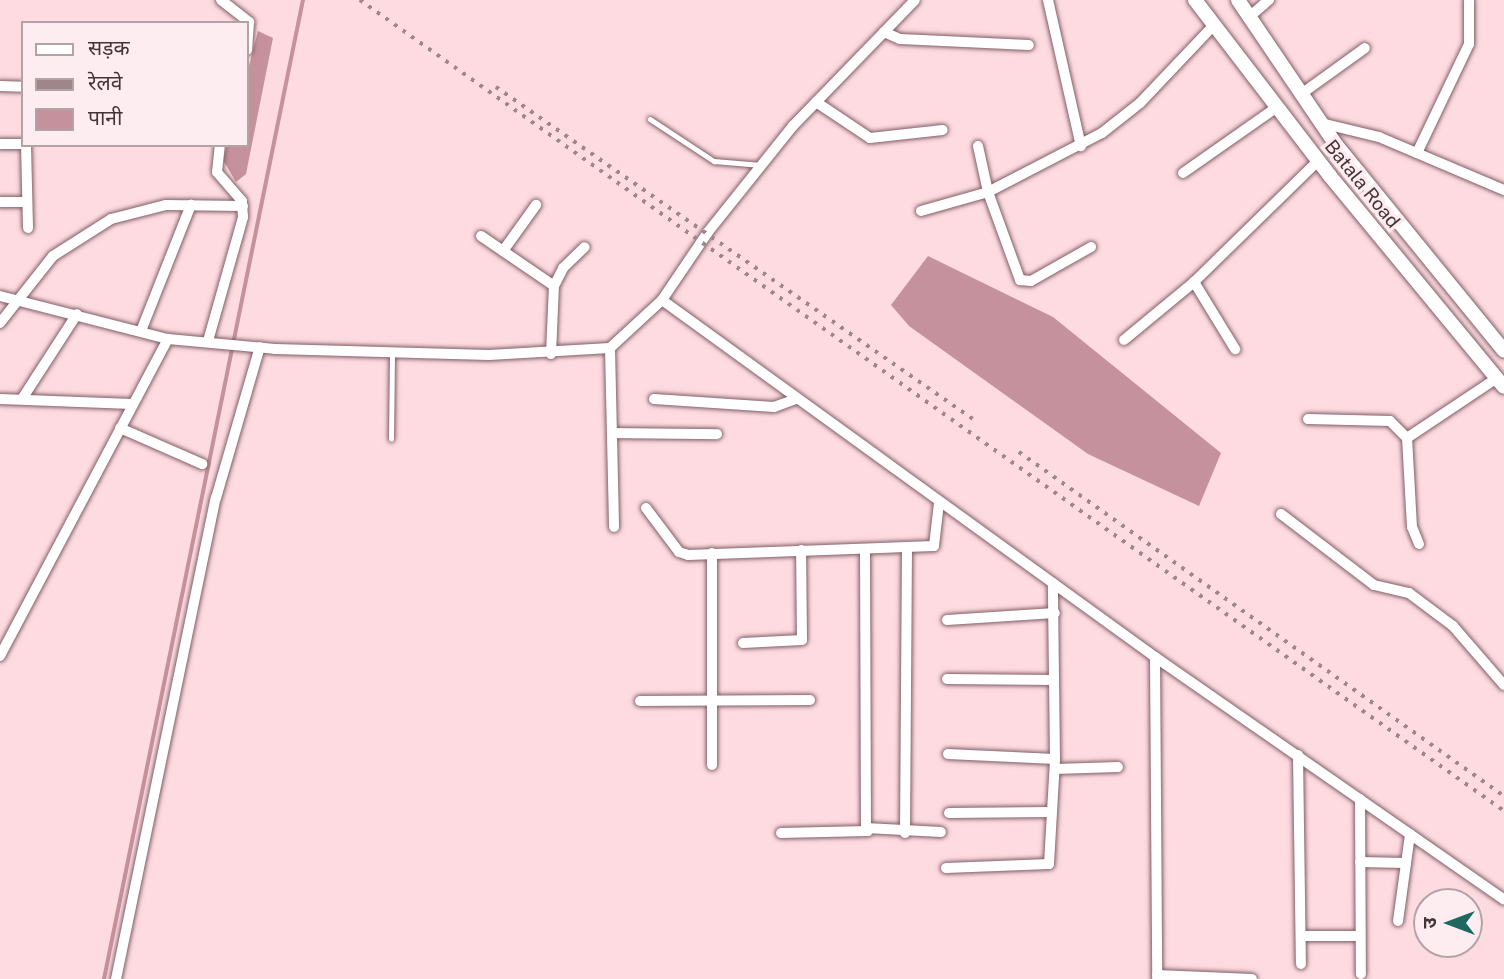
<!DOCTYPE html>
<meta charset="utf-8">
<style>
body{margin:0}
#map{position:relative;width:1504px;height:979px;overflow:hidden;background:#fddbe1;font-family:"Public Sans","Noto Sans Devanagari",sans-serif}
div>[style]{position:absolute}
.water>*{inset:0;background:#c5919c}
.stream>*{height:3.5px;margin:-1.75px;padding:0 1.75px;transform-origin:1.75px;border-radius:1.75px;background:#c5919c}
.roads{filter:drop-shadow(0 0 2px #825e65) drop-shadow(0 0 2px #825e65)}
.service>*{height:4.5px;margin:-2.25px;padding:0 2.25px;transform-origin:2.25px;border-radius:2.25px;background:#fff}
.minor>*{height:10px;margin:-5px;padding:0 5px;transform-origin:5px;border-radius:5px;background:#fff}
.secondary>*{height:14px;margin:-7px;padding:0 7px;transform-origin:7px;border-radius:7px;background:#fff}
.rail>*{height:3.5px;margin-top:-1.75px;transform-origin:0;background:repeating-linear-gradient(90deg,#9f868b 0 3.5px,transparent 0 10.5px)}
span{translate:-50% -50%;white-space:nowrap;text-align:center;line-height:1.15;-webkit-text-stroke:7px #feedf0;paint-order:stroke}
.street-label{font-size:19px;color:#443437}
.legend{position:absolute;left:21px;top:21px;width:228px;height:126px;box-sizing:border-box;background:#feedf0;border:2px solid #b4a3a6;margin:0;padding:9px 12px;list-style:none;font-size:21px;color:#443437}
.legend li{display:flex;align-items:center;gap:14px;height:35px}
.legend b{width:35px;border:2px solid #b4a3a6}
.north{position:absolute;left:1413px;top:888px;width:70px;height:70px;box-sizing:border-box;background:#feedf0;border:2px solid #b4a3a6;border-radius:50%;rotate:270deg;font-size:19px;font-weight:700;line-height:28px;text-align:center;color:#443437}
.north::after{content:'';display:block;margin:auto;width:24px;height:32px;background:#1e6860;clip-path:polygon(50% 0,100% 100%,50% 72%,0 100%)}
</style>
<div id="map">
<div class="water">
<i style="clip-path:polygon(258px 31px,273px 38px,246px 174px,236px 182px,223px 160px,227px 145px,247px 145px,247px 73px)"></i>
<i style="clip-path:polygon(928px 256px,1053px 317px,1221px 453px,1199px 506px,1088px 454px,909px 326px,891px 305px)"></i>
</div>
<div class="stream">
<i style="left:104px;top:979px;width:999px;rotate:-78.51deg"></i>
</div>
<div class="roads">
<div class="service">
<i style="left:650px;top:119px;width:77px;rotate:33.3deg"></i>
<i style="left:714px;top:161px;width:47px;rotate:4.9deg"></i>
<i style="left:391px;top:439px;width:85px;rotate:-89.3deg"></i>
</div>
<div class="minor">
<i style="left:221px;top:0;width:36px;rotate:38deg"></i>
<i style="left:249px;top:22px;width:28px;rotate:94deg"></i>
<i style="left:1048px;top:0;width:150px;rotate:77.3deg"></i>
<i style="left:1248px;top:18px;width:28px;rotate:-41deg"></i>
<i style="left:884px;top:32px;width:17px;rotate:24deg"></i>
<i style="left:900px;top:39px;width:129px;rotate:2.7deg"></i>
<i style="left:0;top:86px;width:23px;rotate:2deg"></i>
<i style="left:1304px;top:92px;width:75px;rotate:-35.8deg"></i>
<i style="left:816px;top:102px;width:65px;rotate:33.7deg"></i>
<i style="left:870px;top:138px;width:73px;rotate:-6.3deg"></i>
<i style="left:1321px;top:123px;width:60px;rotate:13.6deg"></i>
<i style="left:1379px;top:137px;width:136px;rotate:23deg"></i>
<i style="left:0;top:144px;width:23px"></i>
<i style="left:26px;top:145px;width:83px;rotate:88.6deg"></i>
<i style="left:978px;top:146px;width:47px;rotate:77.7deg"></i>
<i style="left:988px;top:192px;width:94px;rotate:70deg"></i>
<i style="left:1020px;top:280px;width:11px;rotate:5deg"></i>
<i style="left:1031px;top:281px;width:69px;rotate:-29.5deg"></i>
<i style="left:1417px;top:153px;width:121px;rotate:-64.5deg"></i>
<i style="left:1469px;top:44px;width:44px;rotate:-90deg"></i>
<i style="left:1183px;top:173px;width:113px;rotate:-35deg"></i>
<i style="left:0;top:202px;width:27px"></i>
<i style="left:921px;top:211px;width:70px;rotate:-15.8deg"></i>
<i style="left:988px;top:192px;width:128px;rotate:-27.4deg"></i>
<i style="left:1102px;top:133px;width:48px;rotate:-38.3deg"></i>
<i style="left:1140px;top:103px;width:106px;rotate:-46.5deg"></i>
<i style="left:481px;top:236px;width:88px;rotate:34.4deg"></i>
<i style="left:503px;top:251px;width:57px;rotate:-54.3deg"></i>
<i style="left:1194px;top:282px;width:79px;rotate:58.5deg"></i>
<i style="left:0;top:296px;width:173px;rotate:14.4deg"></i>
<i style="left:168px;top:339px;width:107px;rotate:5.3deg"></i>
<i style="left:275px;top:349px;width:214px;rotate:1.6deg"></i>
<i style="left:489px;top:355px;width:121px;rotate:-3.3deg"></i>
<i style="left:610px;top:348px;width:71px;rotate:-42.7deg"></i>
<i style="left:662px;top:300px;width:82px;rotate:-55.9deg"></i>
<i style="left:708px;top:232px;width:136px;rotate:-51.3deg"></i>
<i style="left:793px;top:126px;width:175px;rotate:-45.9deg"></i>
<i style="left:662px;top:300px;width:609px;rotate:35.91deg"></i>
<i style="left:1155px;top:657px;width:425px;rotate:34.8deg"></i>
<i style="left:0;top:323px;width:85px;rotate:-51.7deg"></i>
<i style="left:53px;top:256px;width:69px;rotate:-32.5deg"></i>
<i style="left:111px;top:219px;width:57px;rotate:-14.3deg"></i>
<i style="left:166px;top:205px;width:77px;rotate:0.7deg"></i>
<i style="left:141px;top:331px;width:136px;rotate:-68.4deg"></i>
<i style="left:1124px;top:340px;width:91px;rotate:-39.6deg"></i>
<i style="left:1194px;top:282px;width:173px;rotate:-44.3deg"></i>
<i style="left:208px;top:341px;width:129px;rotate:-74.2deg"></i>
<i style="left:243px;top:217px;width:16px;rotate:-94deg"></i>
<i style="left:242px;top:201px;width:38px;rotate:-131deg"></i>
<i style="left:217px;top:172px;width:27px;rotate:-84deg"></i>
<i style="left:610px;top:348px;width:179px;rotate:88.7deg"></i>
<i style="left:551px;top:354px;width:68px;rotate:-87.5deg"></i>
<i style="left:554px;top:286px;width:20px;rotate:-63deg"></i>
<i style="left:563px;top:268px;width:30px;rotate:-44deg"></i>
<i style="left:0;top:399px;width:132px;rotate:2.2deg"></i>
<i style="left:22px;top:399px;width:101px;rotate:-57.1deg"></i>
<i style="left:654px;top:399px;width:120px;rotate:3.8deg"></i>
<i style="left:774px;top:407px;width:23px;rotate:-20deg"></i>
<i style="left:1308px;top:419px;width:82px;rotate:1.4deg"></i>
<i style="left:1390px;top:421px;width:24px;rotate:45deg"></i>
<i style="left:120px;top:428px;width:90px;rotate:23.7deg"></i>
<i style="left:614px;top:433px;width:103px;rotate:0.6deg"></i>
<i style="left:646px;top:508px;width:55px;rotate:53.1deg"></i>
<i style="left:679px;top:552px;width:9px;rotate:18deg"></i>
<i style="left:688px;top:555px;width:246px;rotate:-2.1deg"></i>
<i style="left:934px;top:546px;width:43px;rotate:-83.4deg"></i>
<i style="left:1281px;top:514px;width:117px;rotate:37.4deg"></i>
<i style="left:1374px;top:585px;width:36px;rotate:13deg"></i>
<i style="left:1409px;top:593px;width:55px;rotate:36.9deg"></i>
<i style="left:1453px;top:626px;width:78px;rotate:49.2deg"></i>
<i style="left:1419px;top:544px;width:18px;rotate:-112deg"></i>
<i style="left:1412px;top:527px;width:89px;rotate:-93.2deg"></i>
<i style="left:1407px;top:438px;width:108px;rotate:-33.7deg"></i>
<i style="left:865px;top:549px;width:279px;rotate:89.8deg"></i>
<i style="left:866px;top:828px;width:75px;rotate:3.1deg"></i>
<i style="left:712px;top:553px;width:212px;rotate:90deg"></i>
<i style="left:947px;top:620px;width:108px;rotate:-3.7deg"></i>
<i style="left:743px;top:643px;width:59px;rotate:-2.9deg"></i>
<i style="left:802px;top:640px;width:90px;rotate:-90.6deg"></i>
<i style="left:0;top:656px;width:359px;rotate:-62.1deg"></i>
<i style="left:1155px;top:657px;width:322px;rotate:89.6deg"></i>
<i style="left:947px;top:679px;width:107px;rotate:0.5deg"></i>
<i style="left:640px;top:701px;width:170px;rotate:-0.3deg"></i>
<i style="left:948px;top:754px;width:107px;rotate:2.7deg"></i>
<i style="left:1298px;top:755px;width:209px;rotate:89.2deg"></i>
<i style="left:1055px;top:769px;width:63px;rotate:-1.8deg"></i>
<i style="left:1360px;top:799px;width:175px;rotate:89.7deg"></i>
<i style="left:949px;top:813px;width:101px;rotate:-0.6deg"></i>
<i style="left:781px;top:833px;width:87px;rotate:-1.3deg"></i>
<i style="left:905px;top:833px;width:286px;rotate:-89.6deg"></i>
<i style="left:1360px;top:862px;width:46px;rotate:1.2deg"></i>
<i style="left:946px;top:868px;width:103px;rotate:-2.2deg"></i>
<i style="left:1049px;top:864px;width:105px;rotate:-86.7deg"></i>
<i style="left:1055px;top:759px;width:176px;rotate:-90.7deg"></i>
<i style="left:1398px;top:921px;width:88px;rotate:-82.1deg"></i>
<i style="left:1301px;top:936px;width:59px"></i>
<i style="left:1157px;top:975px;width:95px;rotate:2.4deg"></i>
<i style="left:116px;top:979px;width:491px;rotate:-78.3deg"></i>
<i style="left:216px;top:498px;width:157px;rotate:-73.8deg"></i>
</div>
<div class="secondary">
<i style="left:1195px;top:0;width:222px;rotate:52.5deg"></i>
<i style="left:1330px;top:176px;width:273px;rotate:50.5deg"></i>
<i style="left:1238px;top:0;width:176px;rotate:55.9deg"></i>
<i style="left:1337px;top:146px;width:264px;rotate:50.8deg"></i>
</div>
</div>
<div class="rail">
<i style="left:360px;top:0;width:1402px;rotate:35.33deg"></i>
<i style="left:496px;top:87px;width:581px;rotate:34.84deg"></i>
<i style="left:1019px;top:452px;width:595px;rotate:35.35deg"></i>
</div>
<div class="street-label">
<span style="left:1362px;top:184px;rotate:51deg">Batala Road</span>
</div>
<ul class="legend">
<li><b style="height:9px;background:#fff"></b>सड़क</li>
<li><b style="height:9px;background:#9f868b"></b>रेलवे</li>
<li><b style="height:19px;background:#c5919c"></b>पानी</li>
</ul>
<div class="north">उ</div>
</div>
